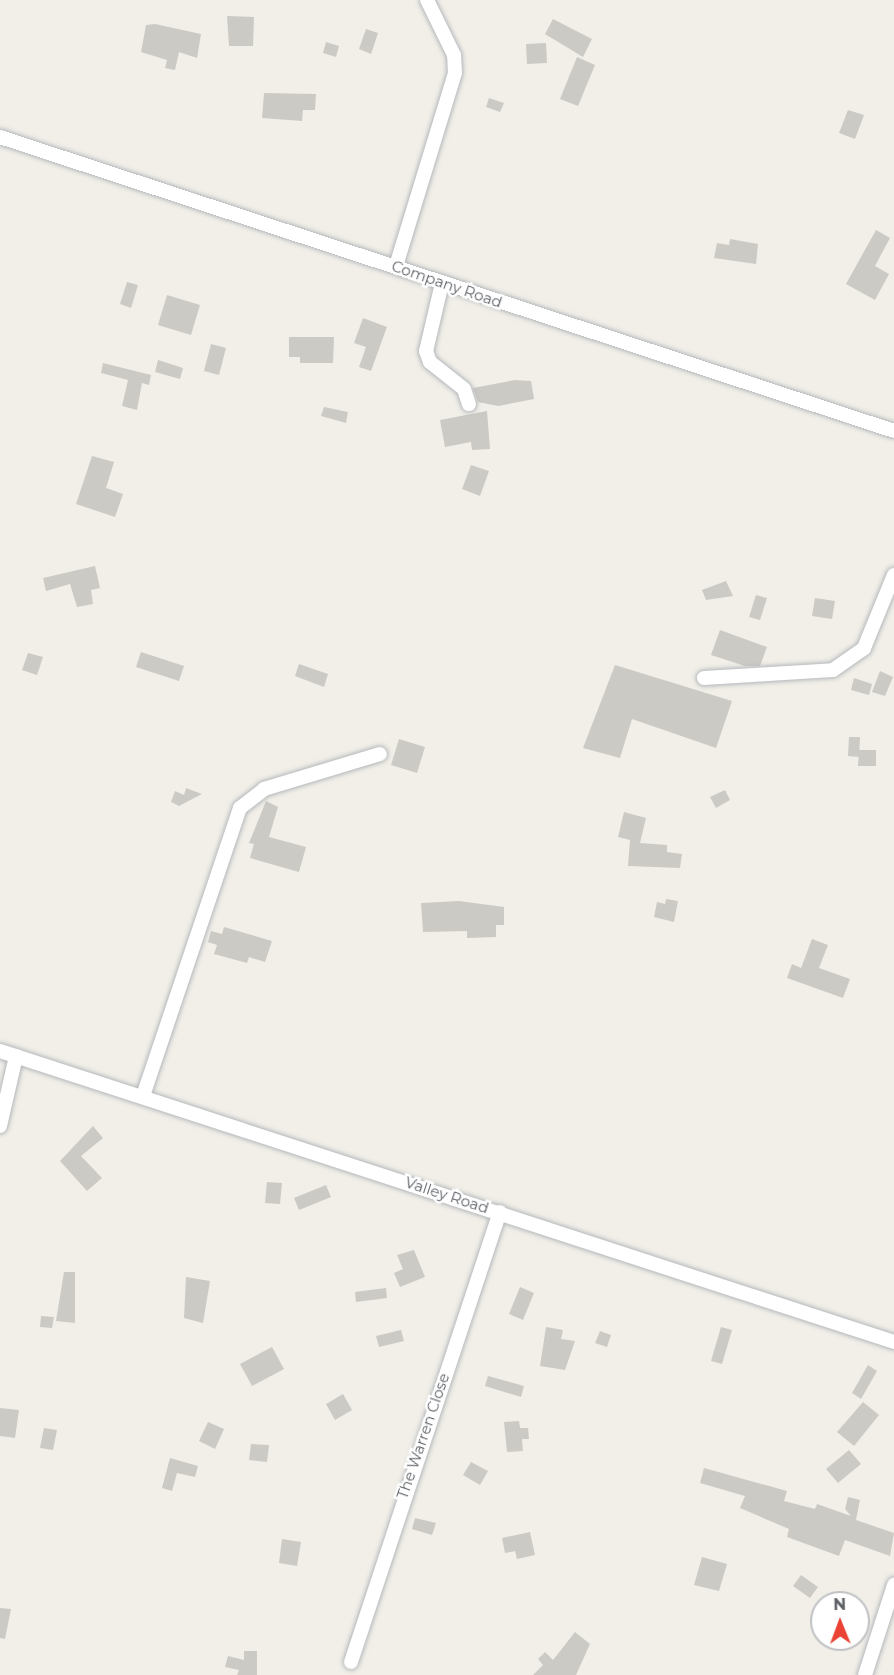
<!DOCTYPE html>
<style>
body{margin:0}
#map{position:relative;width:894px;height:1675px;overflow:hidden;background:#f1efe8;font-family:Montserrat,sans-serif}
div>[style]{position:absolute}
.building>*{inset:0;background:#cccac5}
.roads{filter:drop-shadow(0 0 2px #b5b8bc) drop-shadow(0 0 2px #b5b8bc)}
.minor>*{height:14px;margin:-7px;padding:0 7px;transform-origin:7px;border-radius:7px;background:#fff}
span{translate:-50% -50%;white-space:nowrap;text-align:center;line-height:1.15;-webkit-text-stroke:5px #fff;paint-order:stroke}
.street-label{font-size:15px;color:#5f6368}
.north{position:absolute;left:810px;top:1591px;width:60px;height:60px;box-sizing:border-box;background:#fff;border:2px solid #bfc1c3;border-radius:50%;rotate:359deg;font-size:16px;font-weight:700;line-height:24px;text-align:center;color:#5f6368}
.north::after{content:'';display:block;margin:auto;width:21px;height:27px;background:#ea4335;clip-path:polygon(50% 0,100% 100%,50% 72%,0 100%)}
</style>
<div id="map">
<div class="building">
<i style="clip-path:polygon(227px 16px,254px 17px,253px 46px,229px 46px)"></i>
<i style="clip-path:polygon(553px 19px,592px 39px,583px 57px,545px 34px)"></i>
<i style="clip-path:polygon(155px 24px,201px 34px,197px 58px,179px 52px,175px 70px,165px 68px,167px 60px,141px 52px,146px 25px)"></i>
<i style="clip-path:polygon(366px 29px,378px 33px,371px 54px,359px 49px)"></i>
<i style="clip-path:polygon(326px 42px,339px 46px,336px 57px,323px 53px)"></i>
<i style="clip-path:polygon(546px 43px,547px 63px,527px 64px,526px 44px)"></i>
<i style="clip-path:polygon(577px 57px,595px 65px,578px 106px,560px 99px)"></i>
<i style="clip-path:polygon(264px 93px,316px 94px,315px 110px,303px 110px,302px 121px,262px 118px)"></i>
<i style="clip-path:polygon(489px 98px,504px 103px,500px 112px,486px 107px)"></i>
<i style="clip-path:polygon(848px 110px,864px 115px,855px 139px,839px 133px)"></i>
<i style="clip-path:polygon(876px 230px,890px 238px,875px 266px,889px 274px,875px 300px,846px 284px)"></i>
<i style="clip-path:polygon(730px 239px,758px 244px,756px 264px,714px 258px,717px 243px,729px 245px)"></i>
<i style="clip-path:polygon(127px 282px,138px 285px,131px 308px,120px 304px)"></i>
<i style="clip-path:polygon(167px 295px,200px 305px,191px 335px,158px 325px)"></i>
<i style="clip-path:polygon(363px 318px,387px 327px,371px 371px,359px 367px,366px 347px,354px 343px)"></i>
<i style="clip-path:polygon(289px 337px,334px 337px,333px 363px,300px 363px,300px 357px,289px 357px)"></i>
<i style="clip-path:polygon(211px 344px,226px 348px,219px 375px,204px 371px)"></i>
<i style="clip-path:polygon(158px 360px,183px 368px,180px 379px,155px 372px)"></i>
<i style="clip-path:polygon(103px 363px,151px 375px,149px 385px,142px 383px,137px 410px,122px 406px,128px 380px,101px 373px)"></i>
<i style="clip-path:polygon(515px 380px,531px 381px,534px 399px,498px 406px,478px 402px,473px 388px)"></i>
<i style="clip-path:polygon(324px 407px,348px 412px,346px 423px,321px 416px)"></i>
<i style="clip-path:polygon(487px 411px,490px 449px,472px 450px,471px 442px,445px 447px,440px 420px)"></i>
<i style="clip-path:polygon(92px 456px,114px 462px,106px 488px,123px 494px,115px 517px,76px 504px)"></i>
<i style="clip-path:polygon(471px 465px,489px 471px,480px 496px,462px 489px)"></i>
<i style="clip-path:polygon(95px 566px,100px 588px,91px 590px,93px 604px,77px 607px,70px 584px,46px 591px,43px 578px)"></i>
<i style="clip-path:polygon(726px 581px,733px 596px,706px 600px,702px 590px)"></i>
<i style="clip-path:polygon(756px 595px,767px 598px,760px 620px,749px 617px)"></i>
<i style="clip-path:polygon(815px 598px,835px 601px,832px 619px,812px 616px)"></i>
<i style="clip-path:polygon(720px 630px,767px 647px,760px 666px,745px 666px,711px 655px)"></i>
<i style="clip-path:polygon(141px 652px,184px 666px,179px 681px,136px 667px)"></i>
<i style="clip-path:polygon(28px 653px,43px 657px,37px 675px,22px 670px)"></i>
<i style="clip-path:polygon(299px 664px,328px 674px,324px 687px,295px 676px)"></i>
<i style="clip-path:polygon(615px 665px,732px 701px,716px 748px,632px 719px,620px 758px,583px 748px)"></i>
<i style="clip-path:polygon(880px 671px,893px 677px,885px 696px,872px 692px)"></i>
<i style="clip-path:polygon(854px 678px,872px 684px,869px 695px,851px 690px)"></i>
<i style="clip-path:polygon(849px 737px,860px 737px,859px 757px,848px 756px)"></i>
<i style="clip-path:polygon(399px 739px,425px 747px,417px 773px,391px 765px)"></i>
<i style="clip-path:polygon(859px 750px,876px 750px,876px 766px,858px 766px)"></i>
<i style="clip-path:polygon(186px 788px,202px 794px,179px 806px,171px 802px,175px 791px,184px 795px)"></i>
<i style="clip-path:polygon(725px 790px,730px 800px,716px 808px,710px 797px)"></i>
<i style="clip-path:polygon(266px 801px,278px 807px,269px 837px,306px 847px,299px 872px,250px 858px,254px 844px,249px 843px)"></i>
<i style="clip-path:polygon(624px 812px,646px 818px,640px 843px,667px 845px,667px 852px,682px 854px,680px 868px,628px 866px,630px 840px,618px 837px)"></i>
<i style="clip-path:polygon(666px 899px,678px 901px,674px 922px,654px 917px,657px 902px,665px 904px)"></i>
<i style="clip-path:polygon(459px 901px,504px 907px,504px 925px,496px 925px,496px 937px,467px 938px,467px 931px,423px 932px,421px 903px)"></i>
<i style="clip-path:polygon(224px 927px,272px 941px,265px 962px,249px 957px,247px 963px,214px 954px,217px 945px,208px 942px,211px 931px,222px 934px)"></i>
<i style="clip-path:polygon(812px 939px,828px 945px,819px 968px,850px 979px,843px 998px,787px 978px,792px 964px,801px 968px)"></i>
<i style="clip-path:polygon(93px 1126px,103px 1138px,81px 1156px,102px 1178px,87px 1191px,60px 1161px)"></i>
<i style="clip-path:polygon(267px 1182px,282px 1183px,280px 1204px,265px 1203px)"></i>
<i style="clip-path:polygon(326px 1185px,331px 1197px,299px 1210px,294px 1198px)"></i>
<i style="clip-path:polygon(414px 1250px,425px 1277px,400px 1287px,394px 1273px,403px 1269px,397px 1255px)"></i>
<i style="clip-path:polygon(64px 1272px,75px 1272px,75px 1323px,56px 1321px)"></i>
<i style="clip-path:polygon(186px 1277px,210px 1281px,203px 1323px,184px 1318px)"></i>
<i style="clip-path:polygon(520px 1287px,534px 1293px,523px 1320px,509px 1314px)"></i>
<i style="clip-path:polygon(386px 1288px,387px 1298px,356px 1302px,355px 1292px)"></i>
<i style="clip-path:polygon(41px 1316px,54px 1317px,52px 1328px,40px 1327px)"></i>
<i style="clip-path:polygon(546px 1327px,563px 1330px,561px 1339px,575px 1341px,565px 1370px,540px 1366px)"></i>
<i style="clip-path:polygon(721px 1327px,732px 1330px,722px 1364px,711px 1361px)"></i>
<i style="clip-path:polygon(401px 1330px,404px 1341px,379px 1347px,376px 1336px)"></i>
<i style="clip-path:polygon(600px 1331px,611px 1335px,607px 1347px,595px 1343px)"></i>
<i style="clip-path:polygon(272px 1347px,284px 1369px,252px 1386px,240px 1364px)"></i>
<i style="clip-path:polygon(868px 1365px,877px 1371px,861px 1399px,852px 1393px)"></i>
<i style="clip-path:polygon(488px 1376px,524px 1386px,521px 1397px,485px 1386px)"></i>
<i style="clip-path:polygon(343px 1394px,352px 1410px,335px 1420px,326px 1404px)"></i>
<i style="clip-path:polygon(863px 1402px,879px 1415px,854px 1446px,837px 1432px)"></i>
<i style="clip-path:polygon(0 1408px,19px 1410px,15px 1438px,0 1436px)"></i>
<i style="clip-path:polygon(519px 1421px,520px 1428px,528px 1428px,529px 1439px,522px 1439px,523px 1451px,507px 1452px,504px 1422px)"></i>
<i style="clip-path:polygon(208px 1422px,224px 1429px,215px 1449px,199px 1441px)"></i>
<i style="clip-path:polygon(44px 1428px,57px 1430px,53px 1450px,40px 1448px)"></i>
<i style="clip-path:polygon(251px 1444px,269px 1445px,267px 1462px,249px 1460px)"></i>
<i style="clip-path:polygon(849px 1450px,861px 1464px,838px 1483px,826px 1469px)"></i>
<i style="clip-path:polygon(170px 1458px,198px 1466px,195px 1477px,177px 1473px,172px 1491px,162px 1488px)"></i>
<i style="clip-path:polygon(471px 1462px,488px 1471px,480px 1485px,463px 1475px)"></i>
<i style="clip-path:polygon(704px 1468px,787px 1491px,784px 1501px,815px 1509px,817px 1504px,851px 1516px,845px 1509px,848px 1497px,860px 1500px,856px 1520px,894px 1533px,890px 1556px,845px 1540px,839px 1556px,787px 1537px,789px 1529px,740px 1508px,745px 1496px,700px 1483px)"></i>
<i style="clip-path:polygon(415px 1518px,436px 1523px,432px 1535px,412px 1529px)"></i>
<i style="clip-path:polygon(530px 1532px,535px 1555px,517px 1559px,515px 1551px,505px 1553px,502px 1538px)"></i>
<i style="clip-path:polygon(282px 1539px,301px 1542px,297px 1566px,279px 1563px)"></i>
<i style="clip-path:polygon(702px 1557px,727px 1564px,719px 1591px,694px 1585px)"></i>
<i style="clip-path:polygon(801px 1575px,818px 1587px,810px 1598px,793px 1586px)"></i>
<i style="clip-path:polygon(0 1608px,11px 1609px,5px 1639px,0 1638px)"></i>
<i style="clip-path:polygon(575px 1632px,590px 1644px,576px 1675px,533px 1675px,543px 1665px,538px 1659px,545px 1652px,553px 1660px)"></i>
<i style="clip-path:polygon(244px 1651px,257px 1651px,257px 1675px,237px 1675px,239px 1670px,225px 1667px,228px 1656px,244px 1660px)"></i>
</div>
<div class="roads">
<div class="minor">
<i style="left:0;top:137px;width:941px;rotate:18.2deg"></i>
<i style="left:396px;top:266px;width:202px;rotate:-73deg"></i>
<i style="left:455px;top:73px;width:18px;rotate:-93deg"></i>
<i style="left:454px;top:55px;width:61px;rotate:-116.1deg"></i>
<i style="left:442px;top:283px;width:70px;rotate:103.2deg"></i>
<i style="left:426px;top:351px;width:12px;rotate:70deg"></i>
<i style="left:430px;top:362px;width:43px;rotate:38.5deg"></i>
<i style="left:464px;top:389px;width:16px;rotate:72deg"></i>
<i style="left:704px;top:678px;width:129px;rotate:-3.5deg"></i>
<i style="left:833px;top:670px;width:38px;rotate:-35deg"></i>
<i style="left:864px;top:648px;width:79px;rotate:-67.7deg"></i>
<i style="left:0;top:1051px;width:940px;rotate:18.03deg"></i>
<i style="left:143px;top:1096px;width:304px;rotate:-71.4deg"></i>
<i style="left:240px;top:808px;width:31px;rotate:-38deg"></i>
<i style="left:264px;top:789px;width:121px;rotate:-16.8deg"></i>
<i style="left:0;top:1126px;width:72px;rotate:-77.1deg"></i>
<i style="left:351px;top:1662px;width:474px;rotate:-71.7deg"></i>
<i style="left:865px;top:1675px;width:95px;rotate:-72.1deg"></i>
</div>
</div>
<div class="street-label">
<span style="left:447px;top:284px;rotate:19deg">Company Road</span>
<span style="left:447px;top:1195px;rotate:18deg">Valley Road</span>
<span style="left:423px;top:1436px;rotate:-71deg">The Warren Close</span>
</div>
<div class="north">N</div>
</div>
